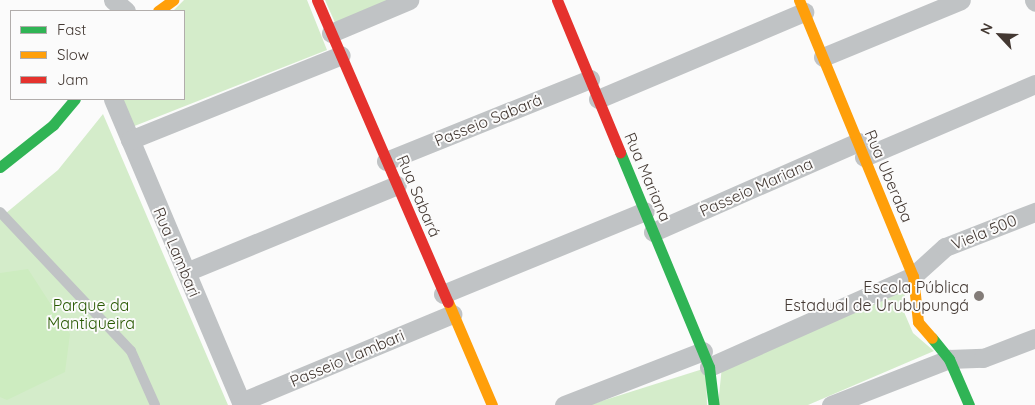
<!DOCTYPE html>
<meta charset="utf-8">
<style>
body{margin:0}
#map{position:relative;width:1035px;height:405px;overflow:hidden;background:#fbfbfb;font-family:Quicksand,sans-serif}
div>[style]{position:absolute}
.green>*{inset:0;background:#d4ecca}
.forest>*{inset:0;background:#cdecc0}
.lane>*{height:10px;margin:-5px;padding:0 5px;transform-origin:5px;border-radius:5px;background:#c0c3c5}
.street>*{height:19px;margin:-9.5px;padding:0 9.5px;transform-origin:9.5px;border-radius:9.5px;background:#c0c3c5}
.fast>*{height:11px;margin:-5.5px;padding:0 5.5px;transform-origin:5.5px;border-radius:5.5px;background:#30b455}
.slow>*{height:11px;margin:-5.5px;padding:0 5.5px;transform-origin:5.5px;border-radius:5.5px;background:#ff9f0a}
.jam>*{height:11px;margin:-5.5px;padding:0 5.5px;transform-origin:5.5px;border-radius:5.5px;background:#e5322d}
.dots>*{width:14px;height:14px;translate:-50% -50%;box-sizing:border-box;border:2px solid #fbfbfb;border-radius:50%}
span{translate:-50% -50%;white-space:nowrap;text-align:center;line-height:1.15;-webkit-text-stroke:4px #fbfbfb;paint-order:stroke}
.street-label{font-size:16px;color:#433832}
.poi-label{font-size:16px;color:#433832}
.right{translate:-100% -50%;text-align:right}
.park-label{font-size:16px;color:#295903}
.legend{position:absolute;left:10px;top:10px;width:175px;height:90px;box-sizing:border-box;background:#fbfbfb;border:1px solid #b1adab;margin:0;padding:6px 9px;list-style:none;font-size:15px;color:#433832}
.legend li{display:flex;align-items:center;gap:10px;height:25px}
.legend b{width:25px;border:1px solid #b1adab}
.north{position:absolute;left:975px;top:10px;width:50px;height:50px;-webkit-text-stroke:4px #fbfbfb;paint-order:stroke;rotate:295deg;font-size:14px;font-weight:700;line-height:20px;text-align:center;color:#433832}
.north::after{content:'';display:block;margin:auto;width:18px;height:22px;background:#433832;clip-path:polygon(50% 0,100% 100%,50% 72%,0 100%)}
</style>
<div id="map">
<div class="green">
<i style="clip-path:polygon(184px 0,307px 0,327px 50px,132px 127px,123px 99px,184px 99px,184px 11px,173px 11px)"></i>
<i style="clip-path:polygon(325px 0,394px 0,336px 25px)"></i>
<i style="clip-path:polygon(103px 114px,228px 405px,0 405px,0 218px,58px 170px)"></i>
<i style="clip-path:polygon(905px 288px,904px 312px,913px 333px,934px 351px,808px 405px,718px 405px,722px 366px)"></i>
<i style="clip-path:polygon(706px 368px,707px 405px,589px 405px)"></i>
</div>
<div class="forest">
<i style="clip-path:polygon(28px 269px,70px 334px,65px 372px,7px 400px,0 397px,0 273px)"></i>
</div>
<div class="lane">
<i style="left:0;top:212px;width:191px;rotate:46.7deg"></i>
<i style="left:131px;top:351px;width:59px;rotate:66deg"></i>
</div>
<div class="street">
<i style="left:113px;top:0;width:17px;rotate:40deg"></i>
<i style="left:1034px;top:0;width:2px;rotate:63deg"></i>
<i style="left:331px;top:33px;width:85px;rotate:-22.9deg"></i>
<i style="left:823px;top:57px;width:149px;rotate:-22.4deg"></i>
<i style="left:113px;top:99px;width:332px;rotate:67.1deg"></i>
<i style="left:598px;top:99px;width:224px;rotate:-22.9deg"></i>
<i style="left:130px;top:140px;width:227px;rotate:-21.9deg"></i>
<i style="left:864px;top:157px;width:186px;rotate:-23.1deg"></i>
<i style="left:386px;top:161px;width:220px;rotate:-21.9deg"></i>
<i style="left:653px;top:232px;width:224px;rotate:-23.7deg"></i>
<i style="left:186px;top:272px;width:228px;rotate:-22.4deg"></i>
<i style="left:443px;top:294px;width:218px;rotate:-22.3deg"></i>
<i style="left:709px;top:367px;width:223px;rotate:-24deg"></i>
<i style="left:913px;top:276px;width:43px;rotate:-42.2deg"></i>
<i style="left:945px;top:247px;width:97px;rotate:-21.3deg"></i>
<i style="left:241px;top:402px;width:229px;rotate:-22.6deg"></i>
<i style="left:564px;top:405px;width:149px;rotate:-21.2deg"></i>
<i style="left:831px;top:405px;width:127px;rotate:-21.3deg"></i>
<i style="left:949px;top:359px;width:34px;rotate:-2deg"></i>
<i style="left:983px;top:358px;width:56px;rotate:-21deg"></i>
</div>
<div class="fast">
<i style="left:620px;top:152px;width:233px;rotate:67.5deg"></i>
<i style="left:709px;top:367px;width:38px;rotate:83deg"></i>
<i style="left:0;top:167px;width:68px;rotate:-38.4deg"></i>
<i style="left:53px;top:125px;width:34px;rotate:-50deg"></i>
<i style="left:932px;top:338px;width:27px;rotate:51deg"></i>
<i style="left:949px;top:359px;width:50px;rotate:66.5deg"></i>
</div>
<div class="slow">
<i style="left:799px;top:0;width:299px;rotate:67.6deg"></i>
<i style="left:913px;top:276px;width:46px;rotate:83.8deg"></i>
<i style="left:918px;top:322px;width:21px;rotate:49deg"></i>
<i style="left:158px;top:11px;width:19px;rotate:-36deg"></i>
<i style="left:448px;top:302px;width:112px;rotate:66.9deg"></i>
</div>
<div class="jam">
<i style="left:317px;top:0;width:329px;rotate:66.6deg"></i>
<i style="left:557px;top:0;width:165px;rotate:67.5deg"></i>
</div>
<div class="dots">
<i style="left:979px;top:296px;background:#837c78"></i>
</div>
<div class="street-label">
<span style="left:488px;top:120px;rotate:-22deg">Passeio Sabará</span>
<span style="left:889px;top:176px;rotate:67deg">Rua Uberaba</span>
<span style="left:648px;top:177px;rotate:67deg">Rua Mariana</span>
<span style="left:756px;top:187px;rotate:-24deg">Passeio Mariana</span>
<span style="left:419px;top:196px;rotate:67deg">Rua Sabará</span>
<span style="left:984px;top:232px;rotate:-22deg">Viela 500</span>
<span style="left:177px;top:252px;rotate:67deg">Rua Lambari</span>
<span style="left:347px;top:358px;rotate:-23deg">Passeio Lambari</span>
</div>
<div class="poi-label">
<span class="right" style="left:969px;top:296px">Escola Pública<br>Estadual de Urubupungá</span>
</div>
<div class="park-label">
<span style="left:91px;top:314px">Parque da<br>Mantiqueira</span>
</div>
<ul class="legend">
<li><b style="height:6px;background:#30b455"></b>Fast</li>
<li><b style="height:6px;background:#ff9f0a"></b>Slow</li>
<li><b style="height:6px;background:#e5322d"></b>Jam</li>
</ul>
<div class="north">N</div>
</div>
